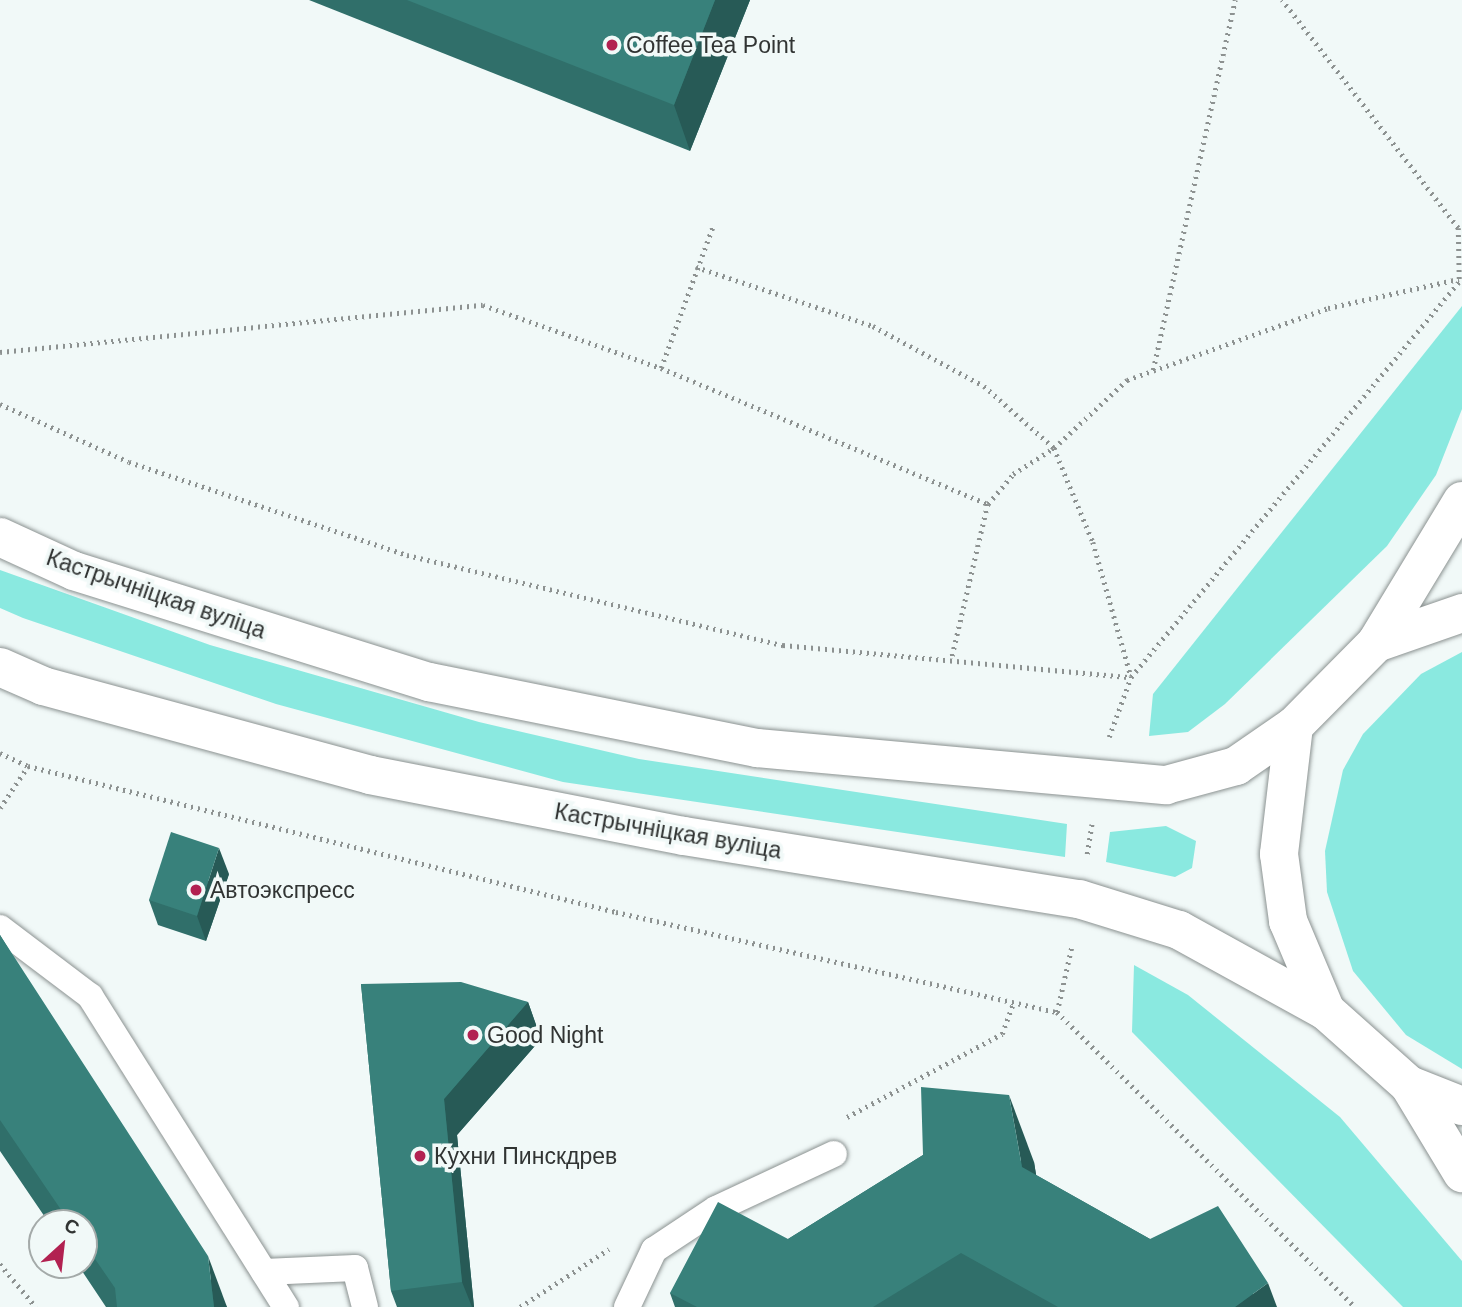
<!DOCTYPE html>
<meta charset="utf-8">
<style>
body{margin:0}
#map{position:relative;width:1462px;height:1307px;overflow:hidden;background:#f1f9f8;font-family:Helvetica,sans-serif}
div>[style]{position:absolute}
.green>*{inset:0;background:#8ae9e0}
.path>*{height:4.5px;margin-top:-2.25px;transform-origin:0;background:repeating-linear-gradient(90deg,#8d9291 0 2px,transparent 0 7px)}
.roads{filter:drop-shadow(0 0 2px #8b9291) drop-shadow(0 0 2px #8b9291)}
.service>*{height:26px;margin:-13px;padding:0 13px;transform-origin:13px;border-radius:13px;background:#fff}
.secondary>*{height:38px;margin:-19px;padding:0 19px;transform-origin:19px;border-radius:19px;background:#fff}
.wall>*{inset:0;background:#306f6a}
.shaded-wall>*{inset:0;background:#275a56}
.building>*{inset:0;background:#38817b}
.dots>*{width:19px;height:19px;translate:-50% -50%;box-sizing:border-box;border:4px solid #f1f9f8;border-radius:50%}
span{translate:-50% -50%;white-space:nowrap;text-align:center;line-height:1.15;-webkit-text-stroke:7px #f1f9f8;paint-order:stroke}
.poi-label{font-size:23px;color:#313433}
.left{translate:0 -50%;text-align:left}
.street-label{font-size:23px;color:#313433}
.north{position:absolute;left:28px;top:1209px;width:70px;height:70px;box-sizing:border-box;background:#f1f9f8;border:2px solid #a4aaa9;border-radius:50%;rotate:27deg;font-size:19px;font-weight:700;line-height:28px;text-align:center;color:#313433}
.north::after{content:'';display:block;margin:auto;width:24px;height:32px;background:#b22151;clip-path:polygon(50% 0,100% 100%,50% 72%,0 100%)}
</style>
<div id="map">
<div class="green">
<i style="clip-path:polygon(1462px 306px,1462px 409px,1436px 475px,1387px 546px,1225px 704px,1188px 732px,1149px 736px,1153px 694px)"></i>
<i style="clip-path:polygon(0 570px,210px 645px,479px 722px,639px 759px,1067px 824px,1065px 857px,563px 782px,276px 704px,23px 618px,0 608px)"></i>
<i style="clip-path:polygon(1462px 652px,1462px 1069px,1406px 1035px,1353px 971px,1327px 892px,1325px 851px,1343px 770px,1363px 734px,1421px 674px)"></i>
<i style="clip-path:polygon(1166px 826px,1196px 841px,1192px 868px,1175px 877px,1106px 862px,1110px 832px)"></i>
<i style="clip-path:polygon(1134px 965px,1188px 995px,1340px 1117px,1462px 1261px,1462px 1307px,1403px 1307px,1132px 1032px)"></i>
</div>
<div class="path">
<i style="left:696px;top:267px;width:187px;rotate:18.4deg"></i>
<i style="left:873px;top:326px;width:126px;rotate:28.4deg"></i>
<i style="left:984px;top:386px;width:94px;rotate:41.5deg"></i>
<i style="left:1054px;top:448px;width:100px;rotate:-43deg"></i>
<i style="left:1127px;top:380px;width:214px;rotate:-19.7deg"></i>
<i style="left:1328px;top:308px;width:134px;rotate:-12.5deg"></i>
<i style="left:1459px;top:279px;width:51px;rotate:-91.1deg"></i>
<i style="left:1458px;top:228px;width:288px;rotate:-127.7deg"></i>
<i style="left:0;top:352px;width:485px;rotate:-5.6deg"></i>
<i style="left:483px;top:305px;width:189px;rotate:19.5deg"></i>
<i style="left:661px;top:368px;width:151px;rotate:-69.9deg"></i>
<i style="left:661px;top:368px;width:354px;rotate:22.6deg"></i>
<i style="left:988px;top:504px;width:158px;rotate:103.2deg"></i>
<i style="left:1153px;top:370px;width:379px;rotate:-77.5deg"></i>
<i style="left:0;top:404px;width:141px;rotate:24.2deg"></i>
<i style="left:129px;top:462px;width:293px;rotate:18.5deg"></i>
<i style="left:407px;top:555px;width:387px;rotate:13.5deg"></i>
<i style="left:783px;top:645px;width:349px;rotate:5.3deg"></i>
<i style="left:988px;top:504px;width:39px;rotate:-50deg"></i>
<i style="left:1013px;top:474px;width:49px;rotate:-32.4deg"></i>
<i style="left:1054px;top:448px;width:102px;rotate:67.5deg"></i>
<i style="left:1093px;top:542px;width:139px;rotate:74.2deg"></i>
<i style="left:1109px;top:737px;width:64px;rotate:-69.9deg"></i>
<i style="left:1131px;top:677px;width:518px;rotate:-50.32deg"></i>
<i style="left:0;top:753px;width:31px;rotate:25deg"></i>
<i style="left:28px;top:766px;width:606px;rotate:13.94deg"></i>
<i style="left:616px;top:912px;width:452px;rotate:12.8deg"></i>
<i style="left:1057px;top:1012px;width:419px;rotate:44.7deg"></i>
<i style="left:0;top:808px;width:50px;rotate:-56.3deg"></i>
<i style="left:1087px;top:854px;width:30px;rotate:-81deg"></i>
<i style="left:1057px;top:1012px;width:69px;rotate:-77.4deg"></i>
<i style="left:847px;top:1117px;width:176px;rotate:-28.2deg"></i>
<i style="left:1002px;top:1034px;width:33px;rotate:-70deg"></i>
<i style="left:0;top:1264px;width:56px;rotate:50.1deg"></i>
<i style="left:520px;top:1307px;width:106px;rotate:-33.1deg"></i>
</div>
<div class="roads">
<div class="service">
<i style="left:0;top:928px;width:113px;rotate:37.1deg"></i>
<i style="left:90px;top:996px;width:368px;rotate:57.8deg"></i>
<i style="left:264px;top:1272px;width:91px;rotate:-2.5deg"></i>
<i style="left:355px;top:1268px;width:40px;rotate:75.6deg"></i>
<i style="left:627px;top:1307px;width:63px;rotate:-64.7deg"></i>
<i style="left:654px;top:1250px;width:74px;rotate:-33.5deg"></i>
<i style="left:716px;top:1209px;width:130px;rotate:-25deg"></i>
</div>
<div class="secondary">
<i style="left:0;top:537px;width:81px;rotate:24.7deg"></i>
<i style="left:74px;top:571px;width:372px;rotate:17.4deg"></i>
<i style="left:429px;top:682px;width:335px;rotate:11.4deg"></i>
<i style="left:757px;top:748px;width:411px;rotate:5.2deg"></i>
<i style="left:1166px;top:785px;width:73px;rotate:-15.2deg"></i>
<i style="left:1236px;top:766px;width:70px;rotate:-34.6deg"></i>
<i style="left:1294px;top:726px;width:117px;rotate:-45.3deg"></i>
<i style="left:1376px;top:643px;width:166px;rotate:-58.8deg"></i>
<i style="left:1376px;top:643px;width:91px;rotate:-19.2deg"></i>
<i style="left:0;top:667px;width:47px;rotate:23.8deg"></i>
<i style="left:43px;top:686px;width:339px;rotate:15.2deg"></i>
<i style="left:370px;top:775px;width:320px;rotate:11deg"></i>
<i style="left:684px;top:836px;width:400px;rotate:9.1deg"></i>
<i style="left:1079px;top:899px;width:105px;rotate:17.2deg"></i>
<i style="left:1179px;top:930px;width:168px;rotate:28.9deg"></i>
<i style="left:1294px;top:726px;width:129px;rotate:96.7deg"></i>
<i style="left:1279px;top:854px;width:68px;rotate:82.3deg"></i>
<i style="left:1288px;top:921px;width:98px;rotate:67.1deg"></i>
<i style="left:1326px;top:1011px;width:111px;rotate:41.7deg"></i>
<i style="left:1409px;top:1085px;width:103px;rotate:58.9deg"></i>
<i style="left:1409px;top:1085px;width:57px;rotate:21.6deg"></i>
</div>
</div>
<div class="wall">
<i style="clip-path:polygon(309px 0,750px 0,690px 151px)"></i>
<i style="clip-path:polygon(229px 874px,206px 941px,158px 925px,149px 900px)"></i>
<i style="clip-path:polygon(0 935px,227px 1307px,106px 1307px,78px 1265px,84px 1265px,84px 1223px,49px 1223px,0 1151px)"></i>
<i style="clip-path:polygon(361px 984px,528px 1002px,541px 1039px,457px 1135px,474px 1307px,397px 1307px,391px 1291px)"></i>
<i style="clip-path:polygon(923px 1155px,1034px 1162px,1036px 1175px,1150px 1239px,1277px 1307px,675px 1307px,670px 1293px,788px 1239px)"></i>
</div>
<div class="shaded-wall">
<i style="clip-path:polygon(715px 0,750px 0,690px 151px,674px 105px)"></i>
<i style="clip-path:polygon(219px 848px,229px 874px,206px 941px,197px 916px)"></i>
<i style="clip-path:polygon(528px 1002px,541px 1039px,457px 1135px,474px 1307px,472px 1307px,462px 1282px,444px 1099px)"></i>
<i style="clip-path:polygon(1009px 1095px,1034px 1162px,1046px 1235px,1022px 1167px)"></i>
<i style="clip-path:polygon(208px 1256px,227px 1307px,214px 1307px)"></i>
<i style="clip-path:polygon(1268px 1283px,1277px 1307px,1235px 1307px)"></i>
</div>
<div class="building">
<i style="clip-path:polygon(407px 0,715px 0,674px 105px)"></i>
<i style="clip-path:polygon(171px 832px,219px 848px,197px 916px,149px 900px)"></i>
<i style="clip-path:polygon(0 935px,208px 1256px,214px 1307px,117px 1307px,115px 1288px,84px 1243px,84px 1223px,70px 1223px,0 1120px)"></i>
<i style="clip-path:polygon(461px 982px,528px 1002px,444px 1099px,462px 1282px,391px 1291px,361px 984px)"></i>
<i style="clip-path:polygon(921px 1087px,1009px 1095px,1022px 1167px,1150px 1239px,1218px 1206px,1268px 1283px,1235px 1307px,1058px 1307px,961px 1253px,873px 1307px,697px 1307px,670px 1293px,718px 1202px,788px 1239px,923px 1155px)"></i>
</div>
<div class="dots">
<i style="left:612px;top:45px;background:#b22151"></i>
<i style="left:196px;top:890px;background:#b22151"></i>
<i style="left:473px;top:1035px;background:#b22151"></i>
<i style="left:420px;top:1156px;background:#b22151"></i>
</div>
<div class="poi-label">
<span class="left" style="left:626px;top:45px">Coffee Tea Point</span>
<span class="left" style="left:210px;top:890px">Автоэкспресс</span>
<span class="left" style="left:487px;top:1035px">Good Night</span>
<span class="left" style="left:434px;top:1156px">Кухни Пинскдрев</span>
</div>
<div class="street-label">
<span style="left:156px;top:594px;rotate:19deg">Кастрычніцкая вуліца</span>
<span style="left:668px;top:831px;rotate:10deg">Кастрычніцкая вуліца</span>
</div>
<div class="north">С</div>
</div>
